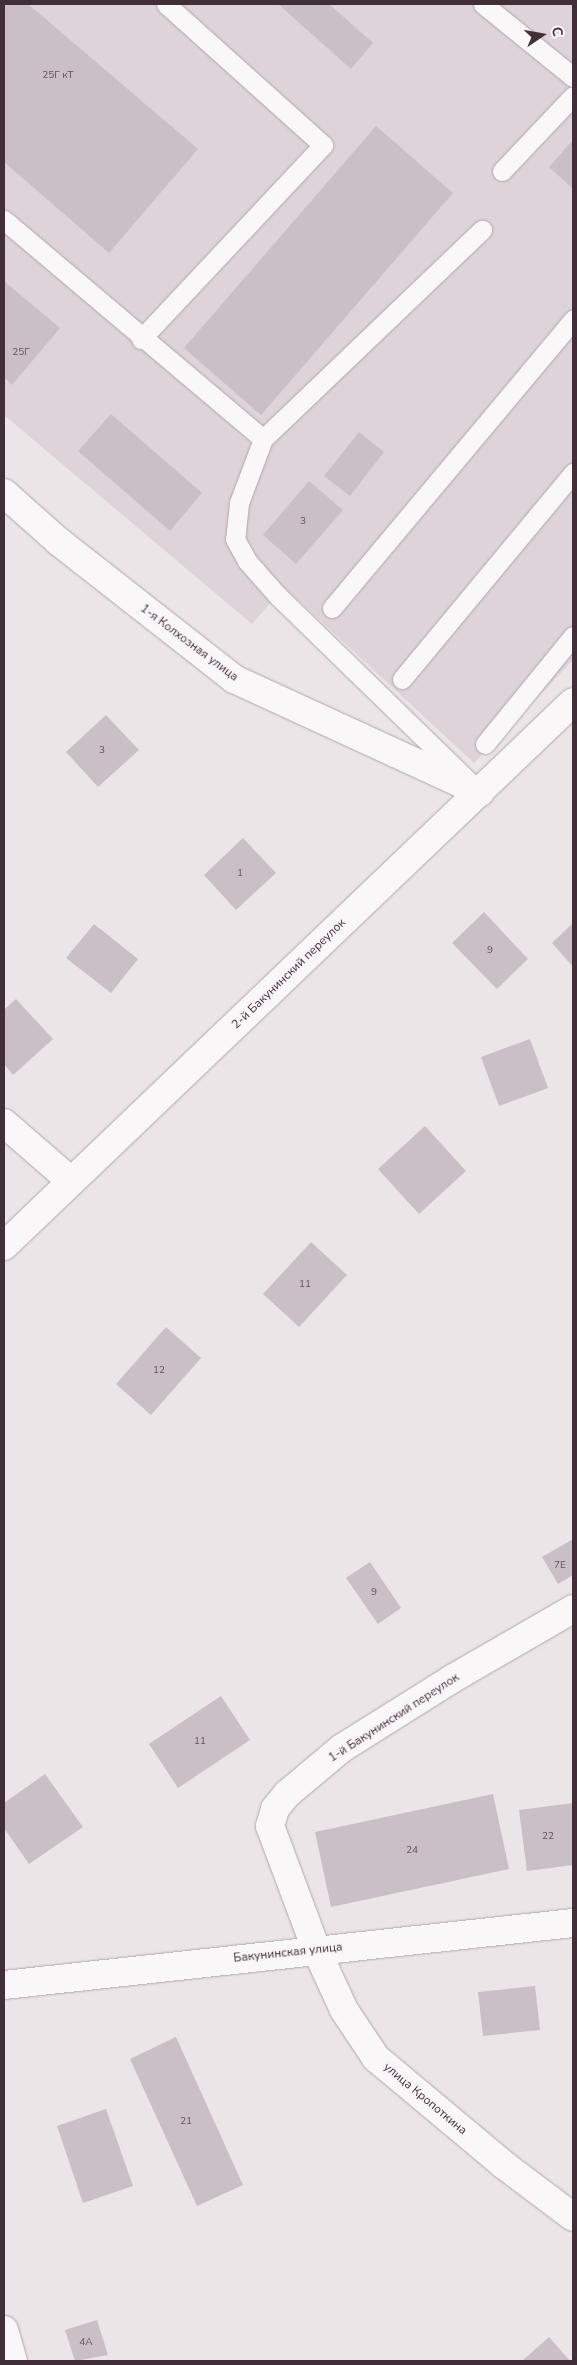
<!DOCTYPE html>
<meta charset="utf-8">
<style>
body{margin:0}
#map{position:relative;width:577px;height:2365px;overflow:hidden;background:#ebe5e8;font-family:"Nunito Sans",sans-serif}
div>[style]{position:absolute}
.built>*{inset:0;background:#ddd3d8}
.building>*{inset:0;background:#cabfc6}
.roads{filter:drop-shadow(0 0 1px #b2a7ac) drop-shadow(0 0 1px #b2a7ac)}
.service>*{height:19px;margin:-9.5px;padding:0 9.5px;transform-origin:9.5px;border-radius:9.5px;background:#faf7f8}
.minor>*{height:28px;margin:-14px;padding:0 14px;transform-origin:14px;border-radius:14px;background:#faf7f8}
span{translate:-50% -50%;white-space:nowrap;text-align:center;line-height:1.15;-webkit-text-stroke:4.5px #f8f4f7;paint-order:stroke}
.number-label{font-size:10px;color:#64525c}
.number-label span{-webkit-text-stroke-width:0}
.street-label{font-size:12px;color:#422e39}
.frame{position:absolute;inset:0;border:5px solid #422e39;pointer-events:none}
.north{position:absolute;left:517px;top:10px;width:50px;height:50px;-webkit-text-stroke:4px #f8f4f7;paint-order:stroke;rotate:78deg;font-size:14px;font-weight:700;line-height:20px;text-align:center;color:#422e39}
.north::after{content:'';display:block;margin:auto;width:18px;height:22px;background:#422e39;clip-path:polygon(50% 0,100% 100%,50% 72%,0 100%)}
</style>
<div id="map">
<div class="built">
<i style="clip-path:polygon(4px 4px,573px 4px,573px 660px,474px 763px,284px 587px,252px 624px,4px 415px)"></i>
</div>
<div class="building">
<i style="clip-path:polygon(4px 4px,28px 4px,198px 149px,109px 253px,4px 162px)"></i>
<i style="clip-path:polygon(278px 4px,329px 4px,373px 43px,351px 69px)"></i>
<i style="clip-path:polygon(376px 126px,453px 193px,261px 415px,184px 348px)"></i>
<i style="clip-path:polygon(573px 140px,573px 189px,549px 167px)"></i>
<i style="clip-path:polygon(4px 281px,60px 328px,12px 385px,4px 377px)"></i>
<i style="clip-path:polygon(111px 414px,202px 493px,170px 531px,78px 451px)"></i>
<i style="clip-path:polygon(359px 432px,384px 452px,350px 496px,324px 476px)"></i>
<i style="clip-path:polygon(309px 481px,343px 510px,296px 564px,263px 535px)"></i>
<i style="clip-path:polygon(106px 715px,139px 750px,98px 787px,66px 752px)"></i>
<i style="clip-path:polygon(243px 838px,276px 873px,236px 910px,204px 875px)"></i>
<i style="clip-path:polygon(484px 912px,528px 959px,497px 989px,452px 943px)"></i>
<i style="clip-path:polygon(573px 923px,573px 967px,552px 943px)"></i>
<i style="clip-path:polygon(94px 924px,138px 959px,111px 993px,66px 958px)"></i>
<i style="clip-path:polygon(16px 999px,53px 1039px,13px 1075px,4px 1064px,4px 1010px)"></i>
<i style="clip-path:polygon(530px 1039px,548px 1088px,499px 1106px,481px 1057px)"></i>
<i style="clip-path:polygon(425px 1126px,466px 1171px,419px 1214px,378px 1169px)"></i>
<i style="clip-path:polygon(311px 1242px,347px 1275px,299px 1327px,263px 1294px)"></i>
<i style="clip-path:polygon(166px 1327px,201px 1358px,151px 1415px,116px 1384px)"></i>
<i style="clip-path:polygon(573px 1539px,573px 1575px,558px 1584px,542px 1557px)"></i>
<i style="clip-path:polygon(370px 1562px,401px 1608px,378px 1624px,346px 1578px)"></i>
<i style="clip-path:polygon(221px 1696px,250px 1740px,178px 1788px,149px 1744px)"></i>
<i style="clip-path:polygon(45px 1774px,83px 1827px,29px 1864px,4px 1828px,4px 1803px)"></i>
<i style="clip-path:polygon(493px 1794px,509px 1869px,331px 1907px,315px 1832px)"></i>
<i style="clip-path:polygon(573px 1803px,573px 1865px,527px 1871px,519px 1810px)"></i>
<i style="clip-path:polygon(535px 1986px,540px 2030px,483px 2036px,478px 1992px)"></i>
<i style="clip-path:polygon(176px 2037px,243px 2185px,197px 2206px,130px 2059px)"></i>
<i style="clip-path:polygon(106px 2109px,133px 2186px,83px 2203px,57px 2126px)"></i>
<i style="clip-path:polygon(97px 2320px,108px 2355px,75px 2361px,65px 2330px)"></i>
<i style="clip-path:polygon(549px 2337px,570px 2361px,522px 2361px)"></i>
</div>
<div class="roads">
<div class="service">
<i style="left:483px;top:4px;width:116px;rotate:39deg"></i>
<i style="left:502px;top:171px;width:103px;rotate:-46.6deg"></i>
<i style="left:4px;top:220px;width:339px;rotate:40.2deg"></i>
<i style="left:263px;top:439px;width:303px;rotate:-43.7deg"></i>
<i style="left:141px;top:339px;width:266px;rotate:-46.8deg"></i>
<i style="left:323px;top:145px;width:211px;rotate:-138.1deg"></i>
<i style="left:263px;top:439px;width:68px;rotate:110.6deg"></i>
<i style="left:239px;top:503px;width:36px;rotate:96deg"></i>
<i style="left:235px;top:539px;width:25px;rotate:61deg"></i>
<i style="left:247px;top:561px;width:47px;rotate:48.5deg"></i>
<i style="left:278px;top:596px;width:265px;rotate:44.2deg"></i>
<i style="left:332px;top:608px;width:376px;rotate:-50.1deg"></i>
<i style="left:402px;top:679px;width:268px;rotate:-50.3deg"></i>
<i style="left:485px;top:744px;width:139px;rotate:-50.8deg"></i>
</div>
<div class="minor">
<i style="left:4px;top:493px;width:72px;rotate:41.6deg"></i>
<i style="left:58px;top:541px;width:224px;rotate:38.1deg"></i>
<i style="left:234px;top:679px;width:271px;rotate:24.7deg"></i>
<i style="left:4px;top:1123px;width:89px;rotate:40.9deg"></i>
<i style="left:4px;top:1246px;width:787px;rotate:-43.71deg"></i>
<i style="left:573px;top:1609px;width:140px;rotate:150deg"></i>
<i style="left:452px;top:1679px;width:130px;rotate:147.9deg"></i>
<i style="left:342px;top:1748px;width:72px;rotate:140.1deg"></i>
<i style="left:287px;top:1794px;width:19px;rotate:129deg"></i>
<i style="left:275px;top:1809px;width:18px;rotate:106deg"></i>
<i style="left:270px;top:1826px;width:131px;rotate:69.5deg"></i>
<i style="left:316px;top:1949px;width:67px;rotate:65.3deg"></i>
<i style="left:344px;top:2010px;width:58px;rotate:56.3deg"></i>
<i style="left:376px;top:2058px;width:167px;rotate:39.9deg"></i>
<i style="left:504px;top:2165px;width:86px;rotate:37deg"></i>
<i style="left:4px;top:1985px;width:572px;rotate:-6.22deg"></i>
<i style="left:4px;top:2330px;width:32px;rotate:74deg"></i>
</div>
</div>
<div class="number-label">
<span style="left:58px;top:76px">25Г кТ</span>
<span style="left:21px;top:353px">25Г</span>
<span style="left:303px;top:522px">3</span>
<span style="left:102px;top:751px">3</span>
<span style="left:240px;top:874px">1</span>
<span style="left:490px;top:951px">9</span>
<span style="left:305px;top:1285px">11</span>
<span style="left:159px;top:1371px">12</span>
<span style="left:560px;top:1566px">7Е</span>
<span style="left:374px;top:1593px">9</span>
<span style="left:200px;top:1742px">11</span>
<span style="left:548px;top:1837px">22</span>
<span style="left:412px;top:1851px">24</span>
<span style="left:186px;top:2122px">21</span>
<span style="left:86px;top:2343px">4А</span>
</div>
<div class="street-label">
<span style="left:189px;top:643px;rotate:37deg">1-я Колхозная улица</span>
<span style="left:289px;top:974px;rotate:-44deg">2-й Бакунинский переулок</span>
<span style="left:394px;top:1718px;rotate:-33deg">1-й Бакунинский переулок</span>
<span style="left:288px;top:1953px;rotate:-6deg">Бакунинская улица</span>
<span style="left:425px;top:2099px;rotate:40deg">улица Кропоткина</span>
</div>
<div class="frame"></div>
<div class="north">С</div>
</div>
